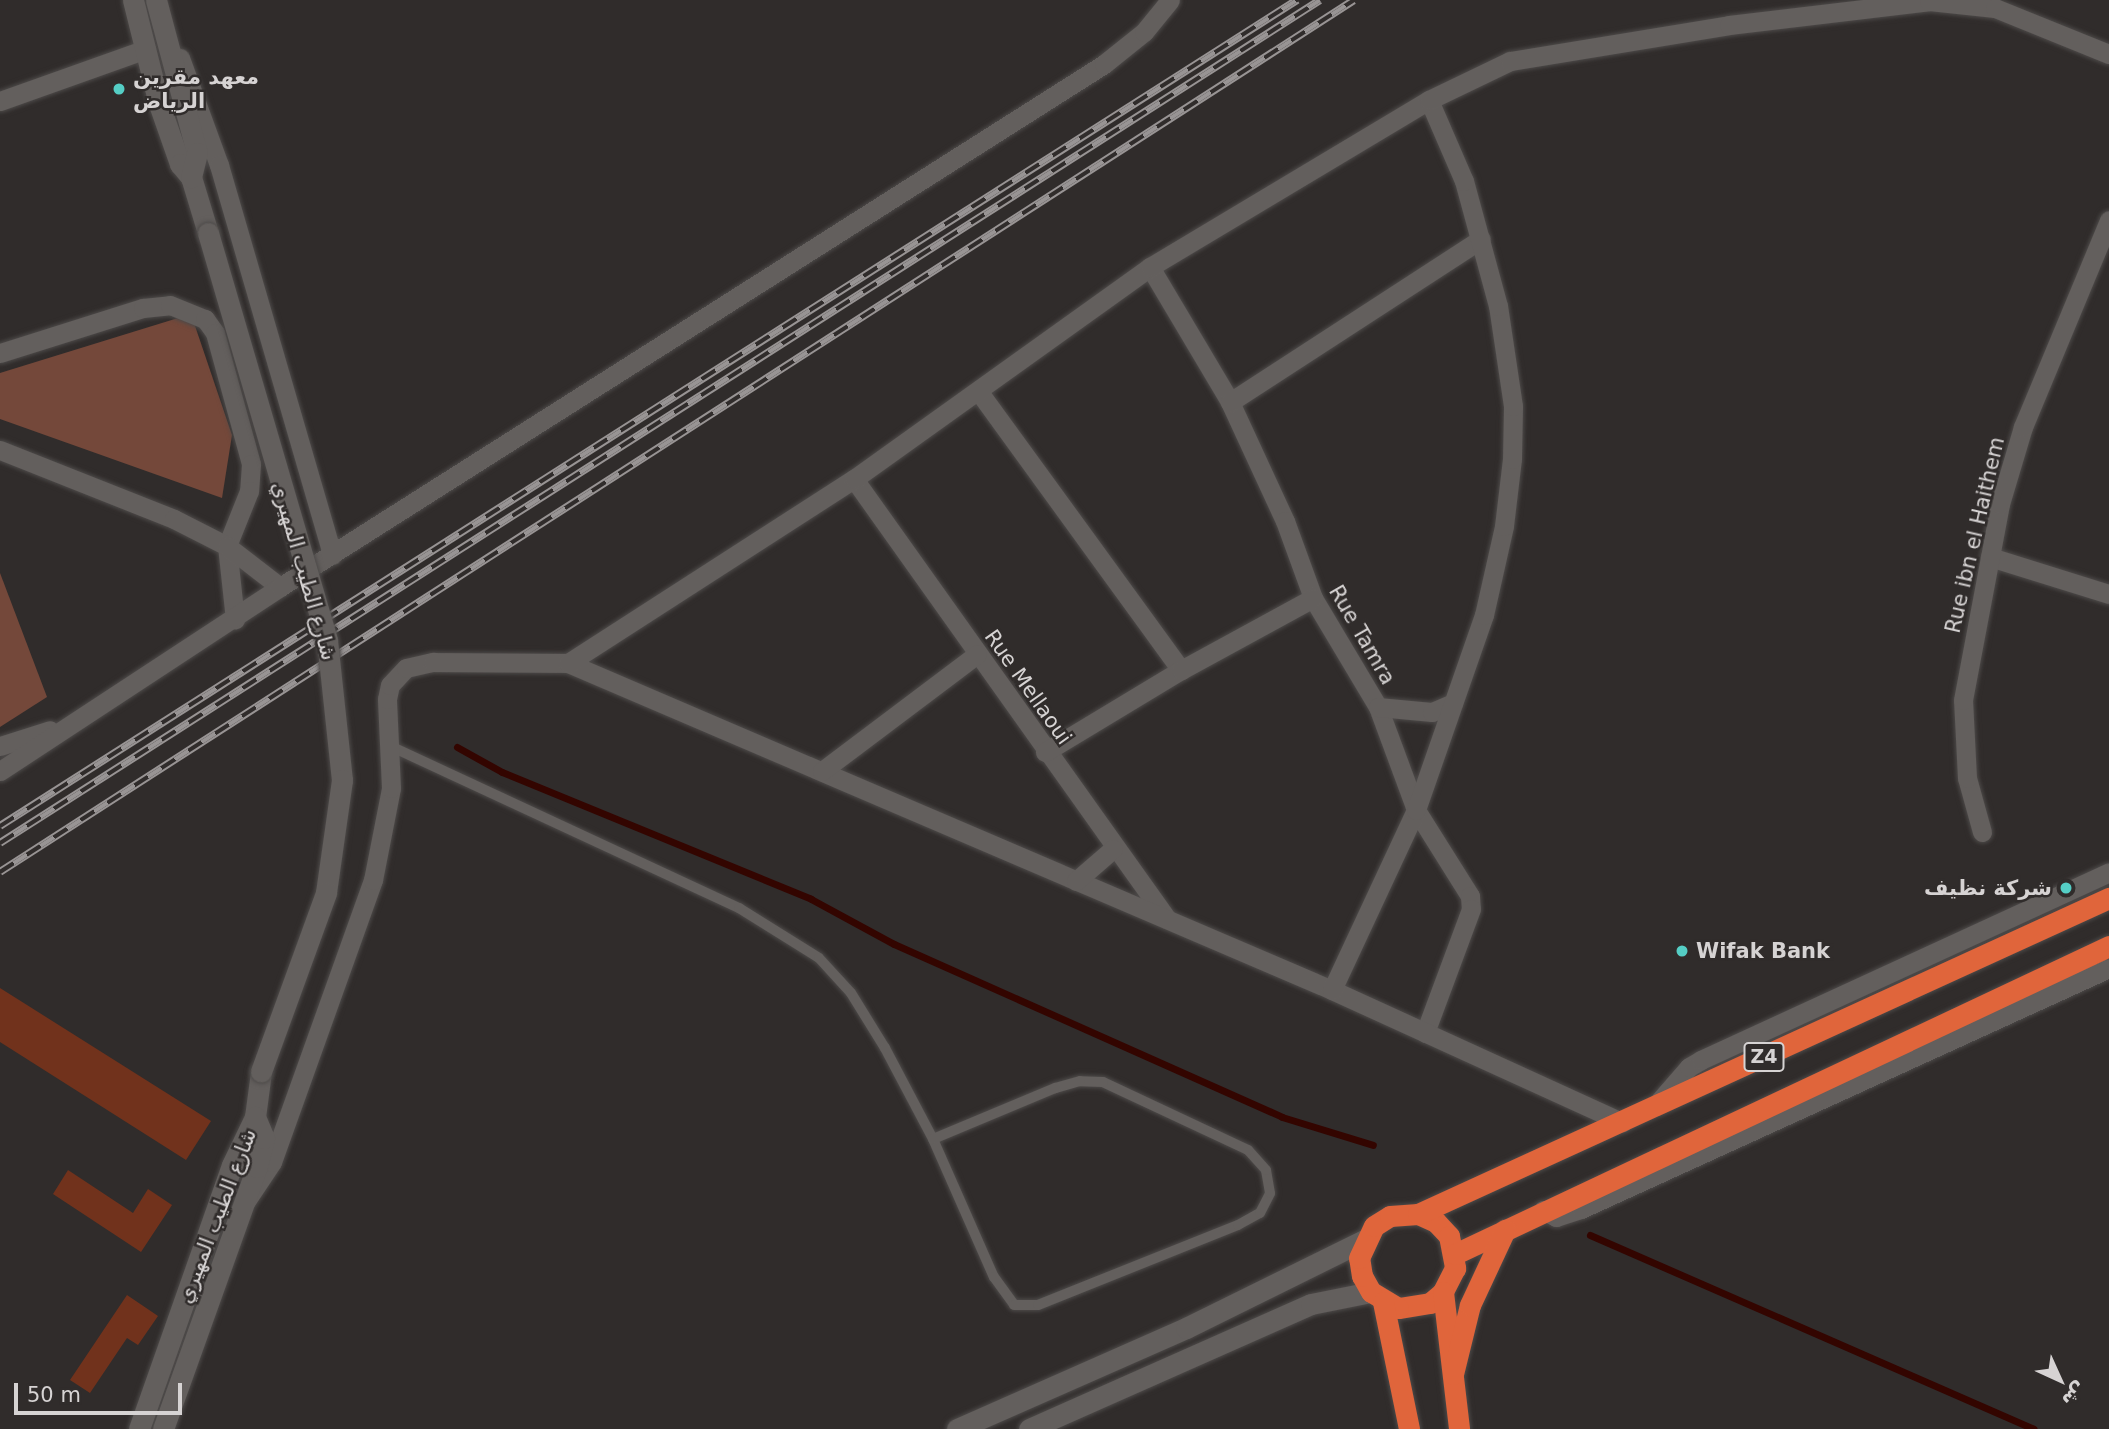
<!DOCTYPE html>
<meta charset="utf-8">
<style>
body{margin:0}
#map{position:relative;width:2109px;height:1429px;overflow:hidden;background:#302c2b;font-family:"DejaVu Sans",Cairo,sans-serif}
div>[style]{position:absolute}
.green>*{inset:0;background:#74483a}
.stream>*{height:7px;margin:-3.5px;padding:0 3.5px;transform-origin:3.5px;border-radius:3.5px;background:#330500}
.building>*{inset:0;background:#71321c}
.roads{filter:drop-shadow(0 0 2px #4d4a49) drop-shadow(0 0 2px #4d4a49)}
.lane>*{height:10px;margin:-5px;padding:0 5px;transform-origin:5px;border-radius:5px;background:#635f5d}
.street>*{height:19px;margin:-9.5px;padding:0 9.5px;transform-origin:9.5px;border-radius:9.5px;background:#635f5d}
.secondary>*{height:21px;margin:-10.5px;padding:0 10.5px;transform-origin:10.5px;border-radius:10.5px;background:#635f5d}
.highway>*{height:21px;margin:-10.5px;padding:0 10.5px;transform-origin:10.5px;border-radius:10.5px;background:#e0653b}
.rail>*{height:8px;margin-top:-4px;transform-origin:0;background:repeating-linear-gradient(90deg,#302c2b 0 16px,#989494 0 32px);box-sizing:border-box;border-block:2px solid #989494}
.bridges{filter:drop-shadow(0 0 2px #4d4a49) drop-shadow(0 0 2px #4d4a49)}
.secondary-bridge>*{height:21px;margin:-10.5px;padding:0 10.5px;transform-origin:10.5px;border-radius:10.5px;background:#635f5d}
.dots>*{width:19px;height:19px;translate:-50% -50%;box-sizing:border-box;border:4px solid #302c2b;border-radius:50%}
span{translate:-50% -50%;white-space:nowrap;text-align:center;line-height:1.15;-webkit-text-stroke:5px #302c2b;paint-order:stroke}
.shield-label span{padding:2px 5px;background:#302c2b;border:2px solid;border-radius:5px;-webkit-text-stroke-width:0}
.shield-label{font-size:19px;color:#d6d3d3;font-weight:700}
.poi-label{font-size:21px;color:#d6d3d3;font-weight:700}
.left{translate:0 -50%;text-align:left}
.right{translate:-100% -50%;text-align:right}
.street-label{font-size:21px;color:#d6d3d3}
.north{position:absolute;left:2025px;top:1345px;width:70px;height:70px;-webkit-text-stroke:5px #302c2b;paint-order:stroke;rotate:135deg;font-size:19px;font-weight:700;line-height:28px;text-align:center;color:#d6d3d3}
.north::after{content:'';display:block;margin:auto;width:24px;height:32px;background:#d6d3d3;clip-path:polygon(50% 0,100% 100%,50% 72%,0 100%)}
.scale{position:absolute;left:14px;top:1383px;width:168px;height:32px;box-sizing:border-box;border:4px solid #d6d3d3;border-top:0;padding-left:9px;font-size:21px;line-height:24px;white-space:nowrap;color:#d6d3d3;-webkit-text-stroke:5px #302c2b;paint-order:stroke}
</style>
<div id="map">
<div class="green">
<i style="clip-path:polygon(191px 314px,232px 435px,222px 498px,0 419px,0 373px)"></i>
<i style="clip-path:polygon(0 573px,47px 697px,0 727px)"></i>
</div>
<div class="stream">
<i style="left:457px;top:747px;width:51px;rotate:29.1deg"></i>
<i style="left:502px;top:772px;width:334px;rotate:22.3deg"></i>
<i style="left:811px;top:899px;width:94px;rotate:28.5deg"></i>
<i style="left:894px;top:944px;width:425px;rotate:24deg"></i>
<i style="left:1282px;top:1117px;width:95px;rotate:17.1deg"></i>
<i style="left:1590px;top:1235px;width:484px;rotate:23.6deg"></i>
</div>
<div class="building">
<i style="clip-path:polygon(0 988px,211px 1121px,186px 1160px,0 1042px)"></i>
<i style="clip-path:polygon(68px 1170px,133px 1213px,148px 1189px,172px 1205px,141px 1252px,53px 1194px)"></i>
<i style="clip-path:polygon(127px 1295px,158px 1316px,138px 1345px,127px 1338px,90px 1393px,70px 1380px)"></i>
</div>
<div class="roads">
<div class="lane">
<i style="left:390px;top:746px;width:385px;rotate:24.9deg"></i>
<i style="left:739px;top:908px;width:94px;rotate:32deg"></i>
<i style="left:819px;top:958px;width:47px;rotate:47.6deg"></i>
<i style="left:851px;top:993px;width:65px;rotate:58.3deg"></i>
<i style="left:885px;top:1048px;width:103px;rotate:62.2deg"></i>
<i style="left:933px;top:1139px;width:151px;rotate:66.2deg"></i>
<i style="left:994px;top:1277px;width:34px;rotate:54deg"></i>
<i style="left:1014px;top:1305px;width:24px"></i>
<i style="left:1038px;top:1305px;width:215px;rotate:-21.8deg"></i>
<i style="left:1238px;top:1225px;width:25px;rotate:-29deg"></i>
<i style="left:1260px;top:1213px;width:22px;rotate:-63deg"></i>
<i style="left:1270px;top:1193px;width:23px;rotate:-100deg"></i>
<i style="left:1266px;top:1170px;width:27px;rotate:-132deg"></i>
<i style="left:1248px;top:1150px;width:160px;rotate:-154.9deg"></i>
<i style="left:1103px;top:1082px;width:23px;rotate:-178deg"></i>
<i style="left:1080px;top:1081px;width:26px;rotate:164deg"></i>
<i style="left:1055px;top:1088px;width:132px;rotate:157.3deg"></i>
</div>
<div class="street">
<i style="left:180px;top:58px;width:114px;rotate:70deg"></i>
<i style="left:219px;top:165px;width:406px;rotate:73.8deg"></i>
<i style="left:0;top:101px;width:155px;rotate:-19.6deg"></i>
<i style="left:1150px;top:267px;width:157px;rotate:59.3deg"></i>
<i style="left:1230px;top:402px;width:131px;rotate:65.2deg"></i>
<i style="left:1285px;top:521px;width:82px;rotate:70deg"></i>
<i style="left:1313px;top:598px;width:127px;rotate:59.2deg"></i>
<i style="left:1378px;top:707px;width:110px;rotate:69.7deg"></i>
<i style="left:1416px;top:810px;width:102px;rotate:57.9deg"></i>
<i style="left:1470px;top:896px;width:13px;rotate:86deg"></i>
<i style="left:1471px;top:909px;width:132px;rotate:110.4deg"></i>
<i style="left:0;top:353px;width:150px;rotate:-17.5deg"></i>
<i style="left:143px;top:308px;width:27px;rotate:-6deg"></i>
<i style="left:170px;top:305px;width:38px;rotate:22deg"></i>
<i style="left:205px;top:319px;width:17px;rotate:54deg"></i>
<i style="left:215px;top:333px;width:136px;rotate:74.6deg"></i>
<i style="left:251px;top:464px;width:27px;rotate:94deg"></i>
<i style="left:249px;top:491px;width:59px;rotate:111.8deg"></i>
<i style="left:227px;top:546px;width:74px;rotate:83.8deg"></i>
<i style="left:979px;top:392px;width:344px;rotate:54deg"></i>
<i style="left:1230px;top:402px;width:299px;rotate:-33deg"></i>
<i style="left:0;top:450px;width:187px;rotate:21.6deg"></i>
<i style="left:174px;top:519px;width:59px;rotate:27deg"></i>
<i style="left:227px;top:546px;width:67px;rotate:37.7deg"></i>
<i style="left:854px;top:479px;width:540px;rotate:54.57deg"></i>
<i style="left:1990px;top:557px;width:125px;rotate:17.3deg"></i>
<i style="left:568px;top:663px;width:831px;rotate:23.17deg"></i>
<i style="left:1332px;top:990px;width:319px;rotate:24.5deg"></i>
<i style="left:1378px;top:707px;width:54px;rotate:5.3deg"></i>
<i style="left:1432px;top:712px;width:23px;rotate:-23deg"></i>
<i style="left:0;top:746px;width:52px;rotate:-17.7deg"></i>
<i style="left:1045px;top:752px;width:159px;rotate:-31.1deg"></i>
<i style="left:1181px;top:670px;width:150px;rotate:-28.6deg"></i>
<i style="left:0;top:771px;width:335px;rotate:-33.3deg"></i>
<i style="left:280px;top:587px;width:976px;rotate:-32.4deg"></i>
<i style="left:1104px;top:64px;width:51px;rotate:-38.7deg"></i>
<i style="left:1144px;top:32px;width:41px;rotate:-50.9deg"></i>
<i style="left:822px;top:771px;width:194px;rotate:-37deg"></i>
<i style="left:1982px;top:832px;width:56px;rotate:-105.5deg"></i>
<i style="left:1967px;top:778px;width:78px;rotate:-92.9deg"></i>
<i style="left:1963px;top:700px;width:199px;rotate:-79.3deg"></i>
<i style="left:2000px;top:504px;width:80px;rotate:-73.4deg"></i>
<i style="left:2023px;top:427px;width:224px;rotate:-67.4deg"></i>
<i style="left:1076px;top:881px;width:49px;rotate:-40.9deg"></i>
<i style="left:1332px;top:990px;width:199px;rotate:-65deg"></i>
<i style="left:1416px;top:810px;width:207px;rotate:-70.8deg"></i>
<i style="left:1484px;top:615px;width:91px;rotate:-77.3deg"></i>
<i style="left:1504px;top:526px;width:67px;rotate:-83.2deg"></i>
<i style="left:1512px;top:459px;width:53px;rotate:-88.9deg"></i>
<i style="left:1513px;top:406px;width:101px;rotate:-98.5deg"></i>
<i style="left:1498px;top:306px;width:130px;rotate:-105.2deg"></i>
<i style="left:1464px;top:181px;width:88px;rotate:-113.4deg"></i>
<i style="left:1656px;top:1105px;width:50px;rotate:-49deg"></i>
<i style="left:1689px;top:1067px;width:14px;rotate:-30deg"></i>
<i style="left:1701px;top:1060px;width:449px;rotate:-24.7deg"></i>
<i style="left:246px;top:1201px;width:47px;rotate:-56.3deg"></i>
<i style="left:272px;top:1162px;width:300px;rotate:-70.3deg"></i>
<i style="left:373px;top:880px;width:94px;rotate:-78.9deg"></i>
<i style="left:391px;top:788px;width:89px;rotate:-92.6deg"></i>
<i style="left:387px;top:699px;width:14px;rotate:-78deg"></i>
<i style="left:390px;top:685px;width:23px;rotate:-47deg"></i>
<i style="left:406px;top:668px;width:28px;rotate:-13deg"></i>
<i style="left:433px;top:662px;width:135px;rotate:0.4deg"></i>
<i style="left:568px;top:663px;width:340px;rotate:-32.8deg"></i>
<i style="left:854px;top:479px;width:364px;rotate:-35.6deg"></i>
<i style="left:1150px;top:267px;width:325px;rotate:-30.9deg"></i>
<i style="left:1429px;top:100px;width:90px;rotate:-25.7deg"></i>
<i style="left:1510px;top:61px;width:222px;rotate:-9.3deg"></i>
<i style="left:1729px;top:25px;width:201px;rotate:-6.8deg"></i>
<i style="left:1929px;top:1px;width:66px;rotate:6.1deg"></i>
<i style="left:1995px;top:8px;width:123px;rotate:22deg"></i>
<i style="left:1543px;top:1210px;width:15px;rotate:28deg"></i>
<i style="left:1556px;top:1217px;width:26px;rotate:-18deg"></i>
<i style="left:1581px;top:1209px;width:580px;rotate:-24.53deg"></i>
</div>
<div class="secondary">
<i style="left:133px;top:0;width:107px;rotate:76deg"></i>
<i style="left:159px;top:104px;width:64px;rotate:70.7deg"></i>
<i style="left:180px;top:164px;width:17px;rotate:50deg"></i>
<i style="left:191px;top:177px;width:59px;rotate:73.1deg"></i>
<i style="left:156px;top:0;width:158px;rotate:75deg"></i>
<i style="left:197px;top:153px;width:25px;rotate:104deg"></i>
<i style="left:139px;top:1429px;width:280px;rotate:-70.6deg"></i>
<i style="left:232px;top:1165px;width:53px;rotate:-64.4deg"></i>
<i style="left:255px;top:1117px;width:45px;rotate:-82.4deg"></i>
<i style="left:163px;top:1429px;width:278px;rotate:-70.3deg"></i>
<i style="left:257px;top:1167px;width:30px;rotate:-76deg"></i>
<i style="left:264px;top:1138px;width:23px;rotate:-113deg"></i>
<i style="left:957px;top:1429px;width:250px;rotate:-23.8deg"></i>
<i style="left:1186px;top:1328px;width:199px;rotate:-26.3deg"></i>
<i style="left:1029px;top:1429px;width:308px;rotate:-23.9deg"></i>
<i style="left:1311px;top:1304px;width:61px;rotate:-11.3deg"></i>
</div>
<div class="highway">
<i style="left:1418px;top:1214px;width:20px;rotate:24deg"></i>
<i style="left:1436px;top:1222px;width:19px;rotate:47deg"></i>
<i style="left:1449px;top:1236px;width:33px;rotate:79deg"></i>
<i style="left:1455px;top:1268px;width:27px;rotate:117deg"></i>
<i style="left:1443px;top:1292px;width:17px;rotate:140deg"></i>
<i style="left:1430px;top:1303px;width:32px;rotate:171deg"></i>
<i style="left:1398px;top:1308px;width:31px;rotate:-149deg"></i>
<i style="left:1371px;top:1292px;width:18px;rotate:-119deg"></i>
<i style="left:1362px;top:1276px;width:18px;rotate:-99deg"></i>
<i style="left:1359px;top:1258px;width:35px;rotate:-65deg"></i>
<i style="left:1374px;top:1226px;width:19px;rotate:-32deg"></i>
<i style="left:1390px;top:1216px;width:28px;rotate:-4deg"></i>
<i style="left:1418px;top:1214px;width:760px;rotate:-24.58deg"></i>
<i style="left:1455px;top:1254px;width:723px;rotate:-25.22deg"></i>
<i style="left:1443px;top:1292px;width:138px;rotate:83.3deg"></i>
<i style="left:1383px;top:1302px;width:130px;rotate:78.4deg"></i>
<i style="left:1453px;top:1374px;width:71px;rotate:-76.2deg"></i>
<i style="left:1470px;top:1305px;width:83px;rotate:-65deg"></i>
</div>
</div>
<div class="rail">
<i style="left:0;top:826px;width:1538px;rotate:-32.49deg"></i>
<i style="left:0;top:843px;width:1566px;rotate:-32.56deg"></i>
<i style="left:0;top:872px;width:1610px;rotate:-32.78deg"></i>
</div>
<div class="bridges">
<div class="secondary-bridge">
<i style="left:208px;top:233px;width:424px;rotate:73.7deg"></i>
<i style="left:327px;top:640px;width:141px;rotate:83.9deg"></i>
<i style="left:342px;top:780px;width:114px;rotate:98.1deg"></i>
<i style="left:326px;top:893px;width:190px;rotate:110deg"></i>
</div>
</div>
<div class="dots">
<i style="left:119px;top:89px;background:#55cec5"></i>
<i style="left:2066px;top:888px;background:#55cec5"></i>
<i style="left:1682px;top:951px;background:#55cec5"></i>
</div>
<div class="shield-label">
<span style="left:1764px;top:1057px">Z4</span>
</div>
<div class="poi-label">
<span class="left" style="left:133px;top:89px">معهد مقرين<br>الرياض</span>
<span class="right" style="left:2052px;top:888px">شركة نظيف</span>
<span class="left" style="left:1696px;top:951px">Wifak Bank</span>
</div>
<div class="street-label">
<span style="left:1975px;top:535px;rotate:-77deg">Rue ibn el Haithem</span>
<span style="left:304px;top:571px;rotate:74deg">شارع الطيب المهيري</span>
<span style="left:1362px;top:635px;rotate:60deg">Rue Tamra</span>
<span style="left:1028px;top:687px;rotate:55deg">Rue Mellaoui</span>
<span style="left:217px;top:1216px;rotate:-69deg">شارع الطيب المهيري</span>
</div>
<div class="north">ش</div>
<div class="scale">50 m</div>
</div>
